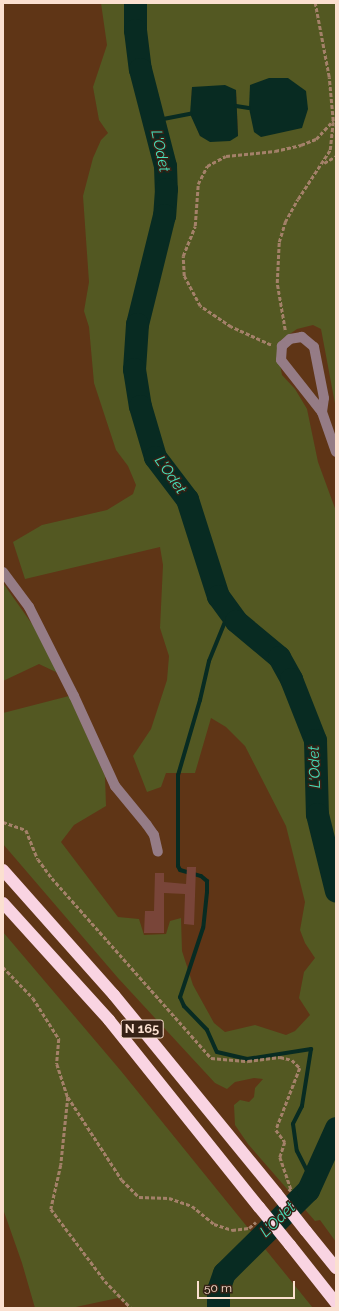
<!DOCTYPE html>
<style>
body{margin:0}
#map{position:relative;width:339px;height:1311px;overflow:hidden;background:#5f3516;font-family:Raleway,sans-serif}
div>[style]{position:absolute}
.green>*{inset:0;background:#535822}
.water>*{inset:0;background:#082b22}
.stream>*{height:4px;margin:-2px;padding:0 2px;transform-origin:2px;border-radius:2px;background:#082b22}
.river>*{height:23px;margin:-11.5px;padding:0 11.5px;transform-origin:11.5px;border-radius:11.5px;background:#082b22}
.building>*{inset:0;background:#794539}
.path>*{height:2.5px;margin-top:-1.25px;transform-origin:0;background:repeating-linear-gradient(90deg,#a48169 0 4px,transparent 0 6px)}
.minor>*{height:10px;margin:-5px;padding:0 5px;transform-origin:5px;border-radius:5px;background:#957c86}
.highway>*{height:12px;margin:-6px;padding:0 6px;transform-origin:6px;border-radius:6px;background:#f9d4e2}
.highway-bridge>*{height:12px;margin:-6px;padding:0 6px;transform-origin:6px;border-radius:6px;background:#f9d4e2}
span{translate:-50% -50%;white-space:nowrap;text-align:center;line-height:1.15;-webkit-text-stroke:3px #362216;paint-order:stroke}
.shield-label span{padding:1px 3px;background:#362216;border:1px solid;border-radius:3px;-webkit-text-stroke-width:0}
.shield-label{font-size:13px;color:#fbe0d0;font-weight:700}
.water-label{font-size:15px;color:#46e0bb;font-style:italic}
.frame{position:absolute;inset:0;border:4px solid #fbe0d0;pointer-events:none}
.scale{position:absolute;left:197px;top:1281px;width:98px;height:18px;box-sizing:border-box;border:2px solid #fbe0d0;border-top:0;padding-left:5px;font-size:12px;line-height:14px;white-space:nowrap;color:#fbe0d0;-webkit-text-stroke:3px #362216;paint-order:stroke}
</style>
<div id="map">
<div class="green">
<i style="clip-path:polygon(evenodd,101px 3px,336px 3px,336px 409px,321px 329px,313px 325px,297px 329px,281px 340px,277px 348px,282px 375px,295px 389px,307px 409px,318px 462px,336px 511px,336px 1242px,320px 1220px,315px 1221px,248px 1144px,235px 1125px,234px 1105px,240px 1100px,249px 1102px,254px 1097px,255px 1088px,263px 1079px,254px 1078px,235px 1082px,227px 1089px,215px 1083px,118px 978px,3px 844px,3px 713px,69px 696px,105px 776px,106px 806px,74px 825px,61px 842px,118px 917px,139px 919px,144px 935px,166px 934px,170px 921px,181px 918px,182px 951px,193px 985px,214px 1023px,225px 1032px,255px 1025px,286px 1035px,295px 1031px,310px 1015px,299px 998px,304px 972px,315px 958px,305px 943px,300px 930px,305px 902px,286px 826px,245px 746px,226px 727px,211px 718px,195px 773px,166px 773px,161px 787px,147px 792px,133px 756px,151px 729px,167px 680px,169px 656px,160px 628px,163px 565px,160px 547px,25px 579px,13px 542px,42px 525px,107px 510px,133px 494px,136px 485px,128px 466px,116px 450px,94px 383px,89px 327px,84px 311px,89px 282px,83px 196px,93px 158px,101px 140px,108px 133px,99px 120px,93px 87px,107px 45px,101px 3px,192px 87px,236px 91px,238px 135px,200px 136px,191px 114px,192px 87px)"></i>
<i style="clip-path:polygon(3px 583px,37px 631px,58px 673px,39px 664px,3px 681px)"></i>
<i style="clip-path:polygon(3px 932px,121px 1071px,313px 1308px,130px 1308px,118px 1298px,71px 1308px,35px 1308px,22px 1263px,3px 1209px)"></i>
</div>
<div class="water">
<i style="clip-path:polygon(269px 78px,288px 78px,306px 91px,308px 109px,302px 128px,261px 137px,254px 132px,249px 108px,250px 85px)"></i>
<i style="clip-path:polygon(225px 85px,236px 90px,238px 136px,230px 141px,210px 142px,200px 136px,190px 114px,192px 87px)"></i>
</div>
<div class="stream">
<i style="left:236px;top:106px;width:13px;rotate:9deg"></i>
<i style="left:153px;top:121px;width:38px;rotate:-11deg"></i>
<i style="left:229px;top:612px;width:53px;rotate:112.2deg"></i>
<i style="left:209px;top:661px;width:40px;rotate:103deg"></i>
<i style="left:200px;top:700px;width:78px;rotate:106.3deg"></i>
<i style="left:178px;top:775px;width:91px;rotate:90deg"></i>
<i style="left:178px;top:866px;width:4px;rotate:63deg"></i>
<i style="left:180px;top:870px;width:22px;rotate:16deg"></i>
<i style="left:201px;top:876px;width:8px;rotate:40deg"></i>
<i style="left:207px;top:881px;width:11px;rotate:90deg"></i>
<i style="left:207px;top:892px;width:36px;rotate:96deg"></i>
<i style="left:203px;top:928px;width:73px;rotate:108.4deg"></i>
<i style="left:180px;top:997px;width:10px;rotate:66deg"></i>
<i style="left:184px;top:1006px;width:33px;rotate:46deg"></i>
<i style="left:207px;top:1030px;width:24px;rotate:66deg"></i>
<i style="left:217px;top:1052px;width:31px;rotate:13deg"></i>
<i style="left:247px;top:1059px;width:65px;rotate:-8.9deg"></i>
<i style="left:311px;top:1049px;width:58px;rotate:99deg"></i>
<i style="left:302px;top:1106px;width:20px;rotate:117deg"></i>
<i style="left:293px;top:1124px;width:27px;rotate:82deg"></i>
<i style="left:297px;top:1151px;width:34px;rotate:63deg"></i>
</div>
<div class="river">
<i style="left:135px;top:3px;width:27px;rotate:90deg"></i>
<i style="left:135px;top:30px;width:39px;rotate:83deg"></i>
<i style="left:140px;top:69px;width:100px;rotate:75.5deg"></i>
<i style="left:165px;top:166px;width:23px;rotate:88deg"></i>
<i style="left:166px;top:189px;width:26px;rotate:94deg"></i>
<i style="left:164px;top:215px;width:112px;rotate:103.9deg"></i>
<i style="left:137px;top:324px;width:45px;rotate:93.8deg"></i>
<i style="left:134px;top:369px;width:37px;rotate:81deg"></i>
<i style="left:140px;top:406px;width:53px;rotate:73.6deg"></i>
<i style="left:155px;top:457px;width:53px;rotate:52.7deg"></i>
<i style="left:187px;top:499px;width:102px;rotate:72.3deg"></i>
<i style="left:218px;top:596px;width:31px;rotate:54deg"></i>
<i style="left:236px;top:621px;width:56px;rotate:39.9deg"></i>
<i style="left:279px;top:657px;width:25px;rotate:61deg"></i>
<i style="left:291px;top:679px;width:66px;rotate:68.5deg"></i>
<i style="left:315px;top:740px;width:74px;rotate:88.5deg"></i>
<i style="left:317px;top:814px;width:79px;rotate:76.1deg"></i>
<i style="left:218px;top:1308px;width:18px;rotate:-90deg"></i>
<i style="left:218px;top:1290px;width:18px;rotate:-71deg"></i>
<i style="left:224px;top:1273px;width:118px;rotate:-44.7deg"></i>
<i style="left:308px;top:1190px;width:68px;rotate:-65.7deg"></i>
</div>
<div class="building">
<i style="clip-path:polygon(187px 867px,196px 867px,194px 925px,184px 924px,185px 894px,164px 893px,164px 933px,144px 933px,145px 911px,154px 911px,155px 873px,164px 873px,164px 882px,186px 884px)"></i>
</div>
<div class="path">
<i style="left:324px;top:163px;width:14px;rotate:-30deg"></i>
<i style="left:285px;top:330px;width:48px;rotate:-99.7deg"></i>
<i style="left:277px;top:283px;width:41px;rotate:-87.2deg"></i>
<i style="left:279px;top:242px;width:21px;rotate:-73deg"></i>
<i style="left:285px;top:222px;width:26px;rotate:-61deg"></i>
<i style="left:298px;top:199px;width:59px;rotate:-56.9deg"></i>
<i style="left:330px;top:150px;width:28px;rotate:-84deg"></i>
<i style="left:271px;top:345px;width:44px;rotate:-155.8deg"></i>
<i style="left:231px;top:327px;width:37px;rotate:-146deg"></i>
<i style="left:200px;top:306px;width:34px;rotate:-118deg"></i>
<i style="left:184px;top:276px;width:20px;rotate:-93deg"></i>
<i style="left:183px;top:256px;width:32px;rotate:-68deg"></i>
<i style="left:195px;top:226px;width:42px;rotate:-85.9deg"></i>
<i style="left:198px;top:184px;width:20px;rotate:-63deg"></i>
<i style="left:207px;top:166px;width:21px;rotate:-28deg"></i>
<i style="left:226px;top:156px;width:49px;rotate:-5.8deg"></i>
<i style="left:275px;top:151px;width:27px;rotate:-13deg"></i>
<i style="left:301px;top:145px;width:16px;rotate:-22deg"></i>
<i style="left:316px;top:139px;width:25px;rotate:-47deg"></i>
<i style="left:333px;top:121px;width:44px;rotate:-95.2deg"></i>
<i style="left:329px;top:77px;width:75px;rotate:-100.7deg"></i>
<i style="left:3px;top:822px;width:24px;rotate:19deg"></i>
<i style="left:26px;top:830px;width:31px;rotate:68deg"></i>
<i style="left:38px;top:859px;width:24px;rotate:54deg"></i>
<i style="left:52px;top:878px;width:240px;rotate:48.5deg"></i>
<i style="left:211px;top:1058px;width:37px;rotate:5deg"></i>
<i style="left:248px;top:1061px;width:32px;rotate:-7deg"></i>
<i style="left:280px;top:1057px;width:12px;rotate:14deg"></i>
<i style="left:292px;top:1060px;width:11px;rotate:45deg"></i>
<i style="left:300px;top:1068px;width:66px;rotate:111.2deg"></i>
<i style="left:276px;top:1130px;width:15px;rotate:53deg"></i>
<i style="left:285px;top:1142px;width:16px;rotate:108deg"></i>
<i style="left:280px;top:1157px;width:34px;rotate:71deg"></i>
<i style="left:291px;top:1189px;width:3px;rotate:135deg"></i>
<i style="left:3px;top:967px;width:43px;rotate:45.9deg"></i>
<i style="left:33px;top:998px;width:49px;rotate:57.6deg"></i>
<i style="left:59px;top:1039px;width:25px;rotate:95deg"></i>
<i style="left:57px;top:1064px;width:35px;rotate:72deg"></i>
<i style="left:68px;top:1097px;width:68px;rotate:95.9deg"></i>
<i style="left:61px;top:1165px;width:45px;rotate:102.8deg"></i>
<i style="left:51px;top:1209px;width:90px;rotate:53.1deg"></i>
<i style="left:105px;top:1281px;width:37px;rotate:46deg"></i>
<i style="left:68px;top:1097px;width:99px;rotate:57deg"></i>
<i style="left:122px;top:1180px;width:24px;rotate:45deg"></i>
<i style="left:139px;top:1197px;width:30px;rotate:2deg"></i>
<i style="left:169px;top:1198px;width:24px;rotate:19deg"></i>
<i style="left:192px;top:1206px;width:28px;rotate:39deg"></i>
<i style="left:214px;top:1224px;width:19px;rotate:18deg"></i>
<i style="left:232px;top:1230px;width:17px;rotate:-7deg"></i>
<i style="left:249px;top:1228px;width:9px;rotate:-41deg"></i>
</div>
<div class="minor">
<i style="left:322px;top:412px;width:14px;rotate:-82deg"></i>
<i style="left:324px;top:398px;width:52px;rotate:-101.1deg"></i>
<i style="left:314px;top:347px;width:16px;rotate:-140deg"></i>
<i style="left:302px;top:337px;width:12px;rotate:171deg"></i>
<i style="left:290px;top:339px;width:11px;rotate:139deg"></i>
<i style="left:282px;top:346px;width:14px;rotate:94deg"></i>
<i style="left:281px;top:360px;width:66px;rotate:51.7deg"></i>
<i style="left:322px;top:412px;width:42px;rotate:70.7deg"></i>
<i style="left:3px;top:572px;width:44px;rotate:53.4deg"></i>
<i style="left:29px;top:607px;width:100px;rotate:63.2deg"></i>
<i style="left:74px;top:696px;width:99px;rotate:65.5deg"></i>
<i style="left:115px;top:786px;width:50px;rotate:50.6deg"></i>
<i style="left:147px;top:825px;width:12px;rotate:55deg"></i>
<i style="left:154px;top:835px;width:17px;rotate:77deg"></i>
</div>
<div class="highway">
<i style="left:3px;top:870px;width:167px;rotate:48.4deg"></i>
<i style="left:114px;top:995px;width:256px;rotate:50.7deg"></i>
<i style="left:3px;top:903px;width:158px;rotate:47.8deg"></i>
<i style="left:109px;top:1020px;width:240px;rotate:51.3deg"></i>
<i style="left:306px;top:1231px;width:48px;rotate:51deg"></i>
<i style="left:290px;top:1245px;width:74px;rotate:51.6deg"></i>
</div>
<div class="highway-bridge">
<i style="left:276px;top:1193px;width:48px;rotate:51.7deg"></i>
<i style="left:259px;top:1207px;width:49px;rotate:50.8deg"></i>
</div>
<div class="shield-label">
<span style="left:142px;top:1029px">N 165</span>
</div>
<div class="water-label">
<span style="left:160px;top:151px;rotate:78deg">L'Odet</span>
<span style="left:170px;top:475px;rotate:55deg">L'Odet</span>
<span style="left:315px;top:767px;rotate:-92deg">L'Odet</span>
<span style="left:278px;top:1220px;rotate:-44deg">L'Odet</span>
</div>
<div class="frame"></div>
<div class="scale">50 m</div>
</div>
